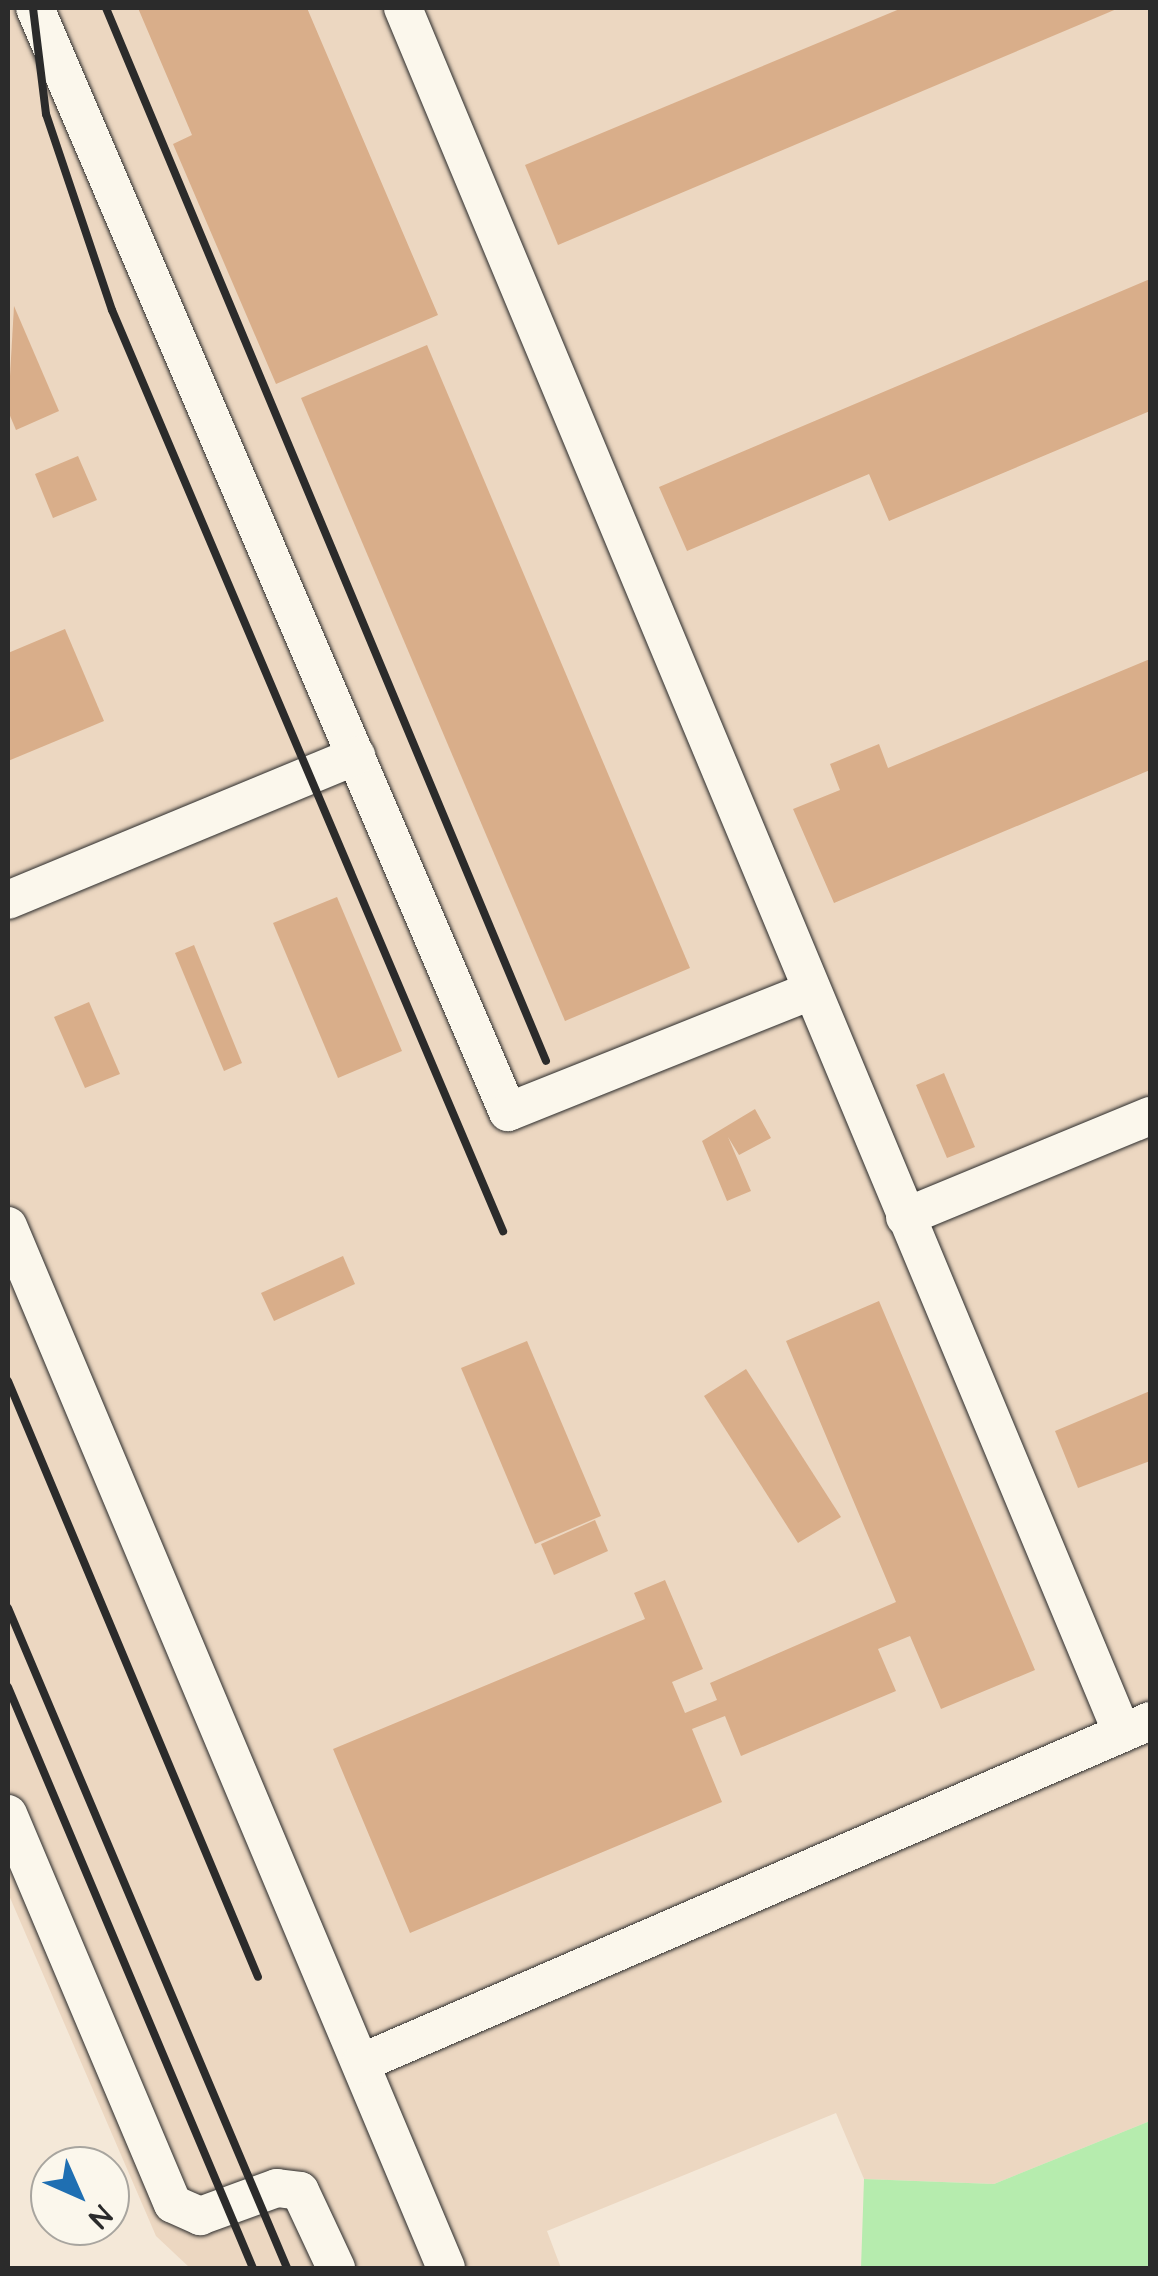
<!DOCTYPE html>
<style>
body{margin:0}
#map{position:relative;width:1158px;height:2276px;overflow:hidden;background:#f4e8d8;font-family:"Architects Daughter",sans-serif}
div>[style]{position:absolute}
.built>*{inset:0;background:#ecd7c1}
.green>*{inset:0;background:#b6ecae}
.building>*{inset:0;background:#d9ae8a}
.roads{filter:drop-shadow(0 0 2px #2b2b2b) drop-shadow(0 0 2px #2b2b2b)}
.minor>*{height:38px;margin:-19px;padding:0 19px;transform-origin:19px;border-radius:19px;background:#fbf7ec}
.rail>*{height:8px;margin:-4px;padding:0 4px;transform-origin:4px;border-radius:4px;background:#2b2b2b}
span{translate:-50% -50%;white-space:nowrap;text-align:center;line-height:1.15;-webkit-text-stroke:9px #fbf7ec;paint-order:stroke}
.frame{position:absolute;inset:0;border:10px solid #2b2b2b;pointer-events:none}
.north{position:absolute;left:30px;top:2146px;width:100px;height:100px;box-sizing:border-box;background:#fbf7ec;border:2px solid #a8a59f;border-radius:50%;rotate:135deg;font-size:28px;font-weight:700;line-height:40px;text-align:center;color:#2b2b2b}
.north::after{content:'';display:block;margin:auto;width:35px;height:45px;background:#1f6fb2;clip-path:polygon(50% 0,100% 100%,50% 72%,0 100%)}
</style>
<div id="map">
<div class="built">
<i style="clip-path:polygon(8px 8px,1150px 8px,1150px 2121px,994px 2184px,864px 2179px,836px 2113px,547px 2231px,561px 2268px,190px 2268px,156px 2236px,8px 1893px)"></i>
</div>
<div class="green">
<i style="clip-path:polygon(1150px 2121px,1150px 2268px,861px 2268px,864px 2179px,994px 2184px)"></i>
</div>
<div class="building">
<i style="clip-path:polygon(138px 8px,307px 8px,438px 315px,276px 384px,173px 144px,192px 135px)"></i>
<i style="clip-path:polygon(902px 8px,1119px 8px,558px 245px,525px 165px)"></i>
<i style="clip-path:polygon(1150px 279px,1150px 411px,889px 521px,869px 474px,687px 551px,659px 487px)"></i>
<i style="clip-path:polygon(14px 306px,59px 411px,16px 430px,8px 411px)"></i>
<i style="clip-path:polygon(427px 345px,690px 968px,565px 1021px,301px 398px)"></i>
<i style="clip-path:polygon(78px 456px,97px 500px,53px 518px,35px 474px)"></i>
<i style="clip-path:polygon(65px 629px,104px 721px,8px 761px,8px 653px)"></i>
<i style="clip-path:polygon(1150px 659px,1150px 770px,834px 903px,793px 809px,840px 790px,830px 764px,879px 744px,888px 768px)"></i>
<i style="clip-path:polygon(337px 897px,402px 1051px,338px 1078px,273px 923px)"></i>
<i style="clip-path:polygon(194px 945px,242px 1063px,224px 1071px,175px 953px)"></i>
<i style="clip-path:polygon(89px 1002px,120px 1074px,85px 1088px,54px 1017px)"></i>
<i style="clip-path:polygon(944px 1073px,975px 1147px,947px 1158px,916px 1085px)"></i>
<i style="clip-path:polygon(755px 1109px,771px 1138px,739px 1155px,728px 1137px,751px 1191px,727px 1201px,702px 1141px)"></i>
<i style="clip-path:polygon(343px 1256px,355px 1284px,274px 1321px,261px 1293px)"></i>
<i style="clip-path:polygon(879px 1301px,1035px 1670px,941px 1709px,910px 1636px,878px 1649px,896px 1691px,741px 1756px,725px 1716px,692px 1729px,722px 1802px,410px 1933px,333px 1749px,645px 1619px,634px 1593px,665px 1580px,703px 1669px,672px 1682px,685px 1713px,717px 1700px,710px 1683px,896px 1602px,786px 1341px)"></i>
<i style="clip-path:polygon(527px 1341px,601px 1516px,535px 1544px,461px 1368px)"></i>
<i style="clip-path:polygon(746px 1369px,841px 1517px,798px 1543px,704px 1396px)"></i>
<i style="clip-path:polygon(1150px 1391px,1150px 1461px,1078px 1488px,1055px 1431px)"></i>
<i style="clip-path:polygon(595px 1520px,608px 1551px,554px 1575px,541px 1544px)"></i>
</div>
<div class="roads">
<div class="minor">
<i style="left:35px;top:8px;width:1201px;rotate:66.81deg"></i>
<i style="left:508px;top:1112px;width:325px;rotate:-21.8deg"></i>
<i style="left:403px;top:8px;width:1869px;rotate:67.37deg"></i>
<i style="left:8px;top:900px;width:377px;rotate:-22.5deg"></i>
<i style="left:905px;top:1217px;width:265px;rotate:-22.4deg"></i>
<i style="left:8px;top:1226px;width:1130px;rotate:67.2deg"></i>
<i style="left:8px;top:1814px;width:423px;rotate:67.1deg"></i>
<i style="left:173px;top:2204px;width:30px;rotate:24deg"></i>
<i style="left:200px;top:2216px;width:82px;rotate:-20deg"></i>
<i style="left:277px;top:2188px;width:23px;rotate:7deg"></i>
<i style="left:300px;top:2191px;width:85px;rotate:64.9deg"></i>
<i style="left:361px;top:2063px;width:860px;rotate:-23.43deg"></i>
</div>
</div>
<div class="rail">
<i style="left:33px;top:8px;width:107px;rotate:83deg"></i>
<i style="left:46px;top:114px;width:207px;rotate:71.4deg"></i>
<i style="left:112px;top:310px;width:1001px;rotate:67deg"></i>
<i style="left:106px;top:8px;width:1141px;rotate:67.32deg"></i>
<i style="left:8px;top:1381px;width:646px;rotate:67.24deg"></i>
<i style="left:8px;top:1608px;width:717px;rotate:67.08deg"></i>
<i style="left:8px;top:1687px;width:631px;rotate:67.14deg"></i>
</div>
<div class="frame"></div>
<div class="north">N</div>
</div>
